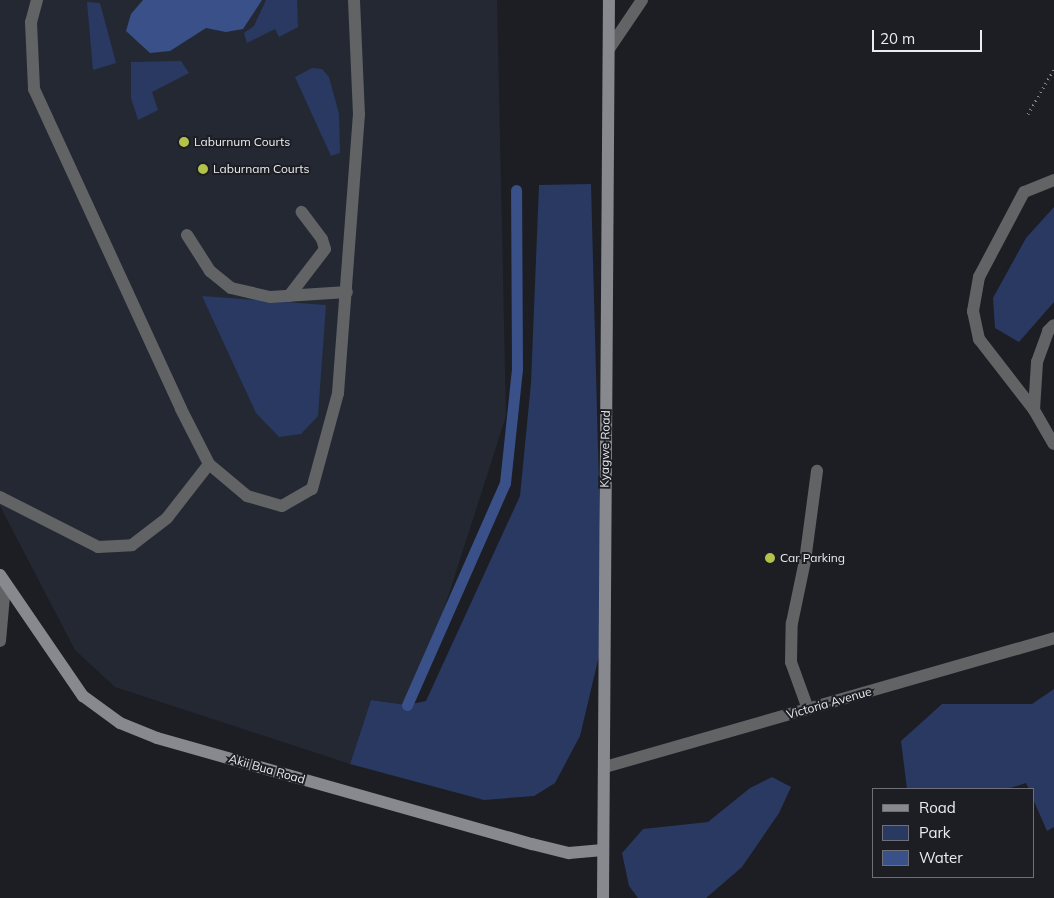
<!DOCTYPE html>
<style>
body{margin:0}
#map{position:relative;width:1054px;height:898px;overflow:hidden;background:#1c1e24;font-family:Mulish,sans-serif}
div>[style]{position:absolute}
.built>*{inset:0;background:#232832}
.green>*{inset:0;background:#293961}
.water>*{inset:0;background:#395089}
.stream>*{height:11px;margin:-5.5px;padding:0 5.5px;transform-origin:5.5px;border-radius:5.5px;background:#395089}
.path>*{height:3px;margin-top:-1.5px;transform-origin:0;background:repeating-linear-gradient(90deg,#83858a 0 1px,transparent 0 5px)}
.lane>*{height:12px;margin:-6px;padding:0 6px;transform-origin:6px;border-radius:6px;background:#616365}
.street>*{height:12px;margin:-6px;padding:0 6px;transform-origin:6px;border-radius:6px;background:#616365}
.secondary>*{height:12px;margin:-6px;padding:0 6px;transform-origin:6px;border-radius:6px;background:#87898e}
.dots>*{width:14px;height:14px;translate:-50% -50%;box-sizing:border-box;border:2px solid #1c1e24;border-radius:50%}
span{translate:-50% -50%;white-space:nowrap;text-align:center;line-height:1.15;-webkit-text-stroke:4px #1c1e24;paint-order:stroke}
.poi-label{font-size:12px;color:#eaecf0}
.left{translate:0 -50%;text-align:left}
.street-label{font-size:12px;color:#eaecf0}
.legend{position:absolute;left:872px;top:788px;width:162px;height:90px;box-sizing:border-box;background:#1c1e24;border:1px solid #6e7076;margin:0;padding:6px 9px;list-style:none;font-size:15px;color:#eaecf0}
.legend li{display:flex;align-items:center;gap:10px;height:25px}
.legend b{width:25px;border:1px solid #6e7076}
.scale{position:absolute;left:872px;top:30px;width:110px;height:22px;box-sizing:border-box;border:2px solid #eaecf0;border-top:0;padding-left:6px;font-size:15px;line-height:18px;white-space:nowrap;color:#eaecf0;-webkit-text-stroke:4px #1c1e24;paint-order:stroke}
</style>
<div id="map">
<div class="built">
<i style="clip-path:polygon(0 0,497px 0,506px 416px,431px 650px,407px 705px,371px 700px,350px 764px,115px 687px,75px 650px,0 506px)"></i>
</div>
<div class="green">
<i style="clip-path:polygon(266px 0,297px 0,298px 27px,279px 37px,275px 29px,247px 43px,244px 33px,254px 26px)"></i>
<i style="clip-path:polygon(87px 2px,100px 3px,116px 63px,93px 70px)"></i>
<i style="clip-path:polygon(181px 61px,189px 73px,152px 92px,158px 110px,138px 120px,131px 98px,131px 62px)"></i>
<i style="clip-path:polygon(312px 68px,322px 69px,329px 77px,339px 114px,340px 153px,331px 156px,295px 77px)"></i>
<i style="clip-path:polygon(591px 184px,603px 639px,580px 736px,555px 783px,534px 796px,484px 800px,350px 764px,371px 700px,407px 705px,426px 701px,520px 496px,531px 383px,539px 185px)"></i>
<i style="clip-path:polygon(1054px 207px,1054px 302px,1019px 342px,995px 328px,993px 298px,1026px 238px)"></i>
<i style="clip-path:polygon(202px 296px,326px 305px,318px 416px,301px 434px,279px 437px,256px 413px)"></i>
<i style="clip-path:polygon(1054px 689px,1054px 827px,1047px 831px,1033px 799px,1033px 789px,1029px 789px,1026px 783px,1007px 789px,907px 789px,901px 741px,942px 704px,1032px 704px)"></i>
<i style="clip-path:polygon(772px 777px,791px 787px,779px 813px,742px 867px,706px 898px,638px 898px,629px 886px,622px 853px,643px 829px,708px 822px,750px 788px)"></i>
</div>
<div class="water">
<i style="clip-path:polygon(143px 0,262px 0,243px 29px,226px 32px,206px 28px,170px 51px,150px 53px,126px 31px,131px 14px)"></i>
</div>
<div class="stream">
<i style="left:407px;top:705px;width:243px;rotate:-66.2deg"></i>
<i style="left:505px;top:483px;width:115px;rotate:-84deg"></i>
<i style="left:517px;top:369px;width:179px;rotate:-90.3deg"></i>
</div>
<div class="path">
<i style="left:1028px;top:114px;width:52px;rotate:-60deg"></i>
</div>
<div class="lane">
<i style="left:37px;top:0;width:23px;rotate:105deg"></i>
<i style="left:31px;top:22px;width:67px;rotate:87.4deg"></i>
<i style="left:34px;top:89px;width:352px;rotate:65.3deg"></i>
<i style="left:181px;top:409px;width:62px;rotate:63deg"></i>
<i style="left:209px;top:464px;width:50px;rotate:40.1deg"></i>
<i style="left:247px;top:496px;width:36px;rotate:16deg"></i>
<i style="left:282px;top:506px;width:34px;rotate:-30deg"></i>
<i style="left:312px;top:489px;width:99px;rotate:-74.8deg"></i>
<i style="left:338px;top:393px;width:279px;rotate:-85.7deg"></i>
<i style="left:359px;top:115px;width:115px;rotate:-92.5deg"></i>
<i style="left:609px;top:49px;width:59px;rotate:-56deg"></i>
<i style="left:1054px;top:180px;width:32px;rotate:158deg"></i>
<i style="left:1024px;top:192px;width:96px;rotate:117.9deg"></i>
<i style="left:979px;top:277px;width:35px;rotate:100deg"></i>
<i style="left:973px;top:311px;width:29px;rotate:78deg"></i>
<i style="left:979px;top:339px;width:90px;rotate:52.2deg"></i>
<i style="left:1034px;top:410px;width:39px;rotate:60deg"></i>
<i style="left:187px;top:235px;width:43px;rotate:57.4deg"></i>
<i style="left:210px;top:271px;width:27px;rotate:39deg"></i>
<i style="left:231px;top:288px;width:40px;rotate:13deg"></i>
<i style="left:270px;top:297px;width:77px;rotate:-3.7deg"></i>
<i style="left:289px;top:296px;width:59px;rotate:-52.5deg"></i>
<i style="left:325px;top:249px;width:10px;rotate:-107deg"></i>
<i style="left:322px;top:239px;width:34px;rotate:-127deg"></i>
<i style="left:1034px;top:410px;width:48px;rotate:-86.4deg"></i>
<i style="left:1037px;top:362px;width:33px;rotate:-70deg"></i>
<i style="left:1048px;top:331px;width:8px;rotate:-45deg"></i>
<i style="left:0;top:497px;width:110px;rotate:27deg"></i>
<i style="left:98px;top:547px;width:34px;rotate:-3deg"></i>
<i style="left:132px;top:545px;width:44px;rotate:-37.6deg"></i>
<i style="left:167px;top:518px;width:68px;rotate:-52.1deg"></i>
<i style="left:808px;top:709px;width:50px;rotate:-109.9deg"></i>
<i style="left:791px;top:662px;width:39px;rotate:-89deg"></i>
<i style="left:792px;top:623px;width:63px;rotate:-78.2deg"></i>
<i style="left:805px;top:561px;width:91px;rotate:-82.4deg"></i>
</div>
<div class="street">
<i style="left:0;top:641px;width:56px;rotate:-84.9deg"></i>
<i style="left:605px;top:767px;width:467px;rotate:-16deg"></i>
</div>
<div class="secondary">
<i style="left:0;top:575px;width:147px;rotate:55.6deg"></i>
<i style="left:83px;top:696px;width:46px;rotate:36.1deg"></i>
<i style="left:120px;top:723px;width:40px;rotate:22deg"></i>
<i style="left:157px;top:738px;width:390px;rotate:15.8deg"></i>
<i style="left:532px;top:844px;width:38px;rotate:14deg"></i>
<i style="left:569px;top:853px;width:34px;rotate:-5deg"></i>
<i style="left:603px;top:898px;width:898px;rotate:-89.62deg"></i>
</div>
<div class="dots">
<i style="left:184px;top:142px;background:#b3c24b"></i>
<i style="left:203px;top:169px;background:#b3c24b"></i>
<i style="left:770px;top:558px;background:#b3c24b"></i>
</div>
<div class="poi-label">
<span class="left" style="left:194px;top:142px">Laburnum Courts</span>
<span class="left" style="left:213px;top:169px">Laburnam Courts</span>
<span class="left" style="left:780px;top:558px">Car Parking</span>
</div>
<div class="street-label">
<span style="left:605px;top:449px;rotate:-89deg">Kyagwe Road</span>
<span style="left:829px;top:703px;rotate:-16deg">Victoria Avenue</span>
<span style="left:267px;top:769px;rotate:16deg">Akii Bua Road</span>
</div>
<ul class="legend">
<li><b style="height:6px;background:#87898e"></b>Road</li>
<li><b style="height:14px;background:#293961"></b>Park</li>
<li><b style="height:14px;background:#395089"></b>Water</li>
</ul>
<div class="scale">20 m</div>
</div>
